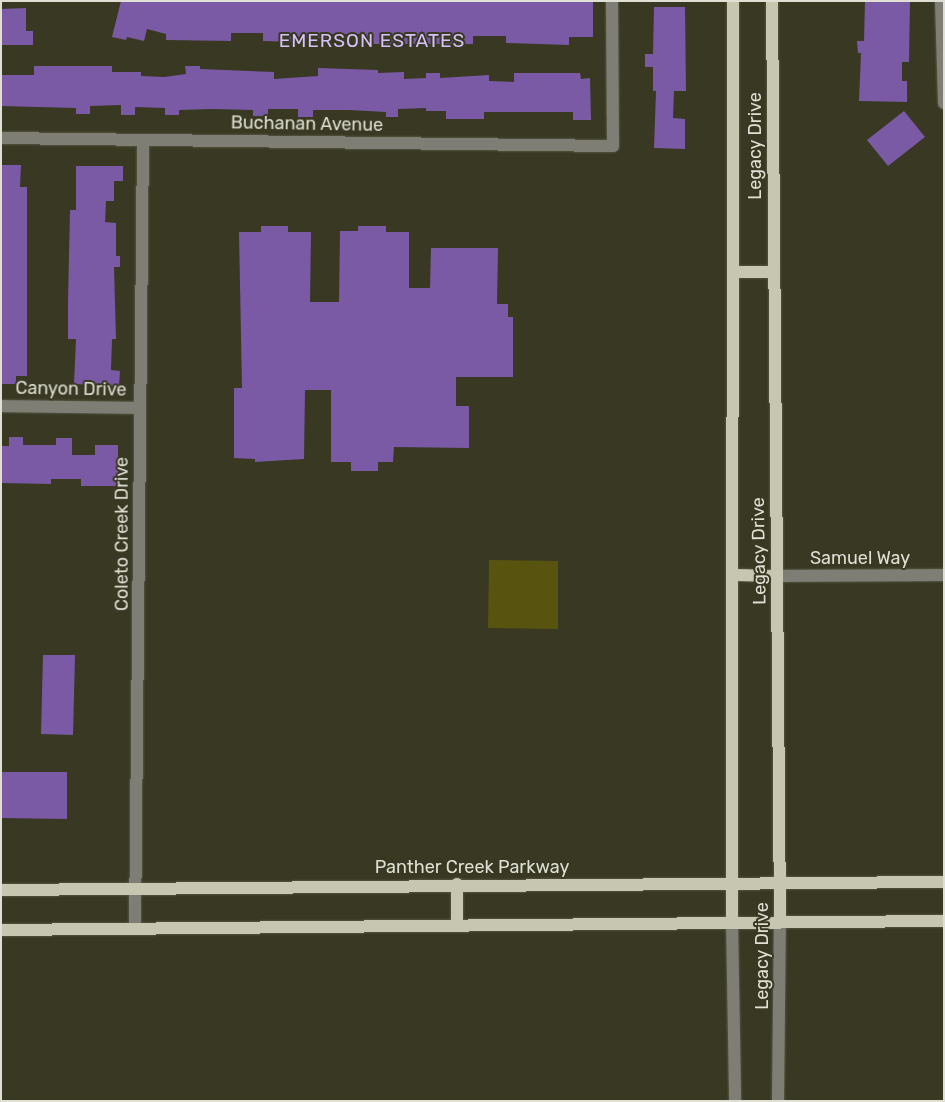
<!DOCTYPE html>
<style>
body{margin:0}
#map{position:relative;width:945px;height:1102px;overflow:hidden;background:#383823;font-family:Rubik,sans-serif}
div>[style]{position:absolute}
.green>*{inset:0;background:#58540f}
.building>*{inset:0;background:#7a5aa5}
.roads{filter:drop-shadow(0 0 1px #565643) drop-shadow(0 0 1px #565643)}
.minor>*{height:12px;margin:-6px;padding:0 6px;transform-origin:6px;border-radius:6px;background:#7e7e74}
.major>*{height:12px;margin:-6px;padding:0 6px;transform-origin:6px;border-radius:6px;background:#c6c6b1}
span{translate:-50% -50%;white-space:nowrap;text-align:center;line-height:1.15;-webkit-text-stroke:4px #383823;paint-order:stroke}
.street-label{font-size:18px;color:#dfdfd3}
.neighbourhood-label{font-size:19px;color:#d6c1f9;letter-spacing:1px}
.frame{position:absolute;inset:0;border:2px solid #dfdfd3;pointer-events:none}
</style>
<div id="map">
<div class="green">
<i style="clip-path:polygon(489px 560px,558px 561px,558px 629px,488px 628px)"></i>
</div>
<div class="building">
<i style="clip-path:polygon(121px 1px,593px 1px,593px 37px,569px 37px,569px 45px,506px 43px,506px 36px,473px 36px,473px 44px,359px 44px,360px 34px,329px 34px,329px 38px,302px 38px,302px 42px,263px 41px,263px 33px,231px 33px,231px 41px,166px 40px,166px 34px,147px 29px,144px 41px,127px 37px,126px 40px,112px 37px)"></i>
<i style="clip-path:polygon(865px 1px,910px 1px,909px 62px,902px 62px,902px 81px,907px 81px,907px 102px,859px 101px,861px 53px,858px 53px,857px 41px,864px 41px)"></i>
<i style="clip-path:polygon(654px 7px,685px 7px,686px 91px,674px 91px,673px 118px,685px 119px,685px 149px,654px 148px,656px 91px,653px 91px,653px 67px,645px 67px,645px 54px,653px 54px)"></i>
<i style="clip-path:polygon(26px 8px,26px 31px,33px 31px,33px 45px,1px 45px,1px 9px)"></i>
<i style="clip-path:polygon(34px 66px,112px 66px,112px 72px,141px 72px,141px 76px,164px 77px,186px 74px,185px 66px,200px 66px,200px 69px,274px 72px,274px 79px,318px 76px,318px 68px,378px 70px,378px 73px,404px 72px,404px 79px,426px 78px,426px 73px,440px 73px,440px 78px,489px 75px,489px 81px,514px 82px,514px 73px,580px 73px,581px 79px,590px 78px,591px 120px,573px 120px,573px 112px,484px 112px,484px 119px,446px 119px,446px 111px,426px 111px,426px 108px,398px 109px,398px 117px,386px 117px,386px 112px,349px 110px,313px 110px,313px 117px,298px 117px,298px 109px,268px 109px,268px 116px,253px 116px,253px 110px,212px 109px,179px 110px,179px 115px,165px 115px,165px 108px,135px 107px,135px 115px,121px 115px,121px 105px,90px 106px,90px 114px,76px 114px,76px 108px,1px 106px,1px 75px,34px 75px)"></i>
<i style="clip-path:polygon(904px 111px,925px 137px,888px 166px,867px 140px)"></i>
<i style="clip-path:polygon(1px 165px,21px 165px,20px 187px,27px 187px,27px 376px,16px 376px,16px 384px,1px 384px)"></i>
<i style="clip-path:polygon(76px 166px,123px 166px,123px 181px,114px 181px,114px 201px,106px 201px,105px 222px,116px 223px,116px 256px,120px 256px,120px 267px,114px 267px,116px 339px,112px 339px,111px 370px,120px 371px,119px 386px,74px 384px,76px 339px,68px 339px,68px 301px,70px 210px,76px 210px)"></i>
<i style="clip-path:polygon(261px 226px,288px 226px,288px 232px,311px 232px,310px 302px,339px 302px,340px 231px,358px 231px,358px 226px,386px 226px,386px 232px,409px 232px,409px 288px,430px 288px,431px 248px,498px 248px,497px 304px,508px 304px,508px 317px,513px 317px,513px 377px,456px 377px,456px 406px,469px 406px,469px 448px,394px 447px,393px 462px,378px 462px,378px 471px,351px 471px,351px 462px,331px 462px,331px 390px,305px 390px,304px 459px,255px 462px,255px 459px,234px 458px,234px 388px,242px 388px,239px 232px,261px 232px)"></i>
<i style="clip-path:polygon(9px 437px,23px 437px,23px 445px,56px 445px,56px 438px,72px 438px,72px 455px,95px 455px,95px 445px,118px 445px,118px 486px,81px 486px,81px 479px,51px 479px,51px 484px,1px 483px,1px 446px,9px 446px)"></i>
<i style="clip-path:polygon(43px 655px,75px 655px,73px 735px,41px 734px)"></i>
<i style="clip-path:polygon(1px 772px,67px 772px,67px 819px,1px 818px)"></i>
</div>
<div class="roads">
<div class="minor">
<i style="left:941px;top:1px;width:102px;rotate:88.3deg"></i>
<i style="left:1px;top:138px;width:612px;rotate:0.75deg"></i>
<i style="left:613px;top:146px;width:145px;rotate:-90.4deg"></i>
<i style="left:1px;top:406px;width:139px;rotate:0.8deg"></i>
<i style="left:777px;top:576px;width:167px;rotate:-0.3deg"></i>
<i style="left:732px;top:921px;width:180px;rotate:89deg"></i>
<i style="left:135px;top:928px;width:788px;rotate:-89.42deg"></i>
<i style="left:778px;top:1101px;width:181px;rotate:-89.4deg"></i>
</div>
<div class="major">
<i style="left:772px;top:1px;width:919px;rotate:89.5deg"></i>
<i style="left:735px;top:272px;width:38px"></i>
<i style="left:733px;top:575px;width:44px;rotate:1.3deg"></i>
<i style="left:1px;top:890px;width:943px;rotate:-0.49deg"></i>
<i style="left:732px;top:921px;width:920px;rotate:-89.94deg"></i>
<i style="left:457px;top:924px;width:40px;rotate:-90deg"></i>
<i style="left:1px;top:930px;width:943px;rotate:-0.55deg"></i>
</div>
</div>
<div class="street-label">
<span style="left:307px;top:124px;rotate:1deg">Buchanan Avenue</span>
<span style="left:755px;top:146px;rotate:-90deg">Legacy Drive</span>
<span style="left:71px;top:389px;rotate:1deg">Canyon Drive</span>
<span style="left:122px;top:534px;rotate:-90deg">Coleto Creek Drive</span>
<span style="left:759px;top:551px;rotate:-91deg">Legacy Drive</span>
<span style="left:860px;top:558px">Samuel Way</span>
<span style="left:472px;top:867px">Panther Creek Parkway</span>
<span style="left:762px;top:956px;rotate:-90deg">Legacy Drive</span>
</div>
<div class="neighbourhood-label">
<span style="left:372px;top:41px">EMERSON ESTATES</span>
</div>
<div class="frame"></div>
</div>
